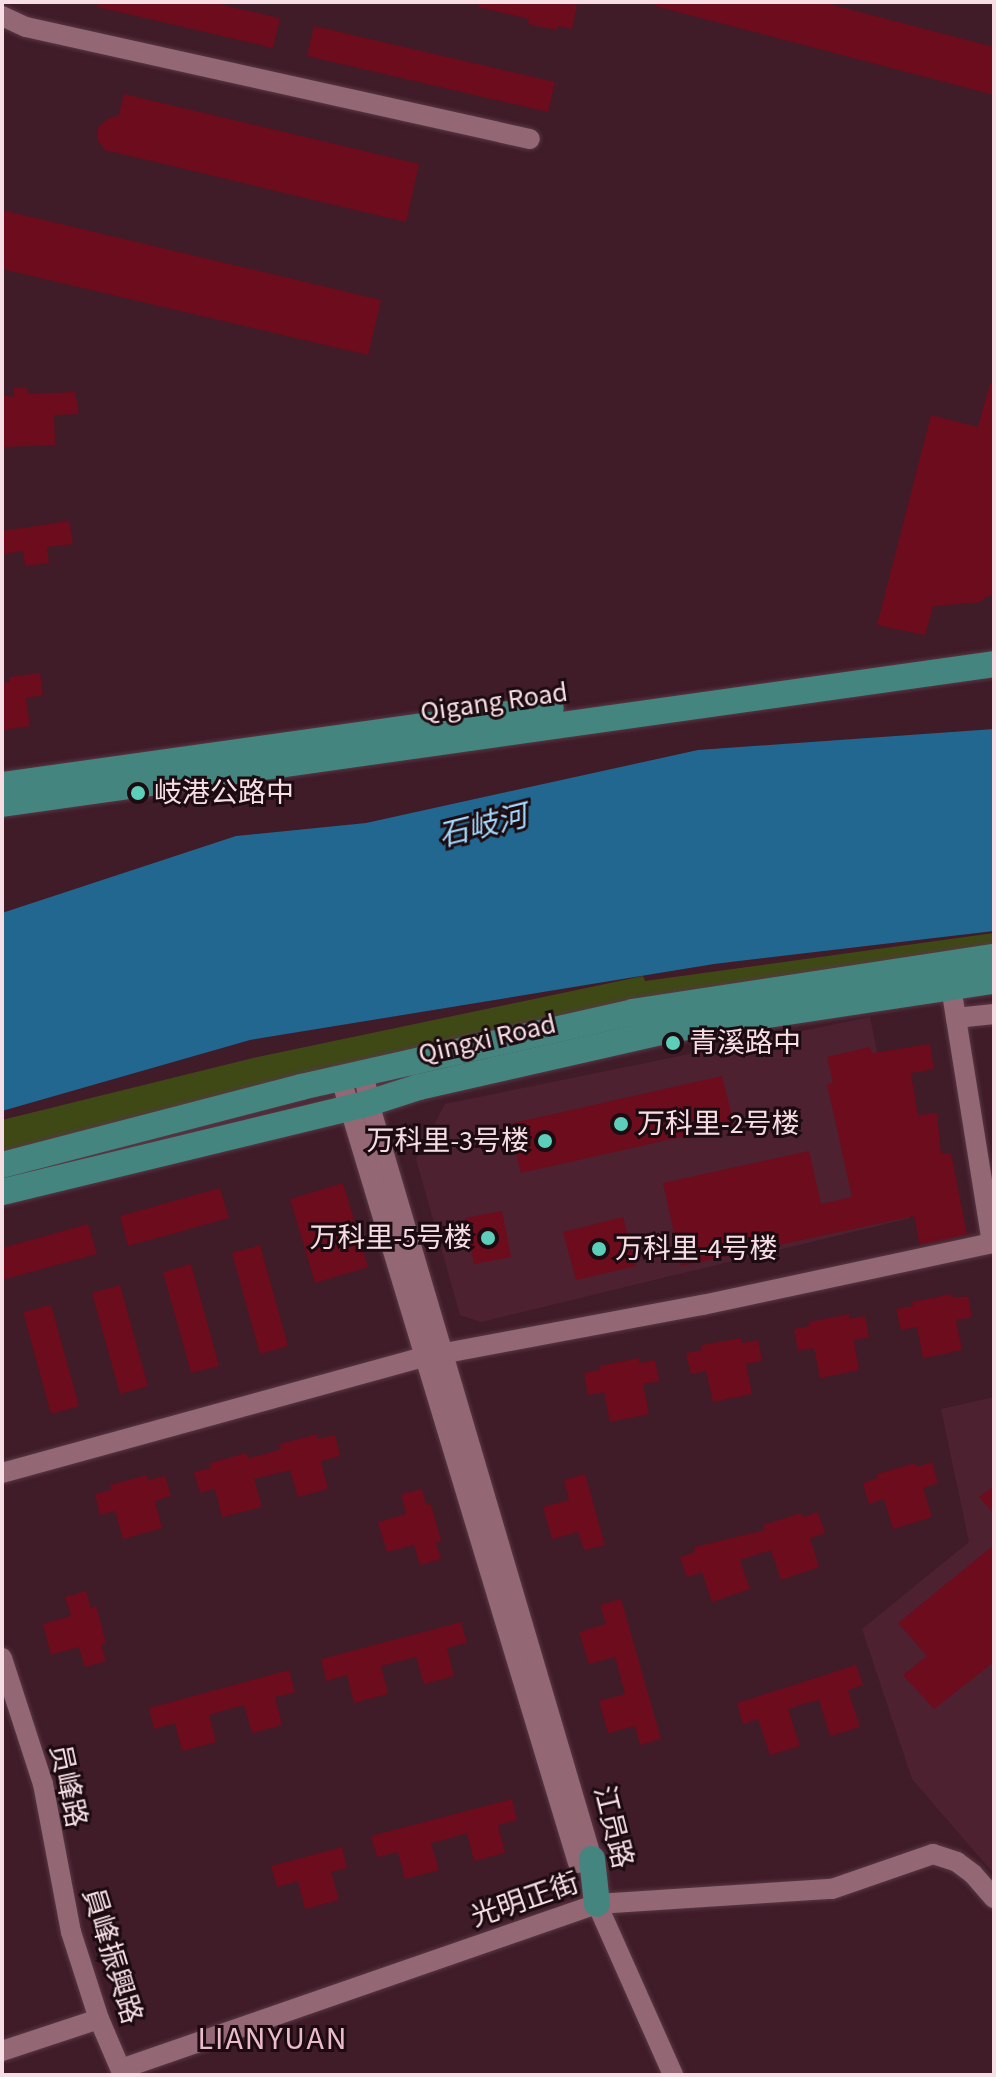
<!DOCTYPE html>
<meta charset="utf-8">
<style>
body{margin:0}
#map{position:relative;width:996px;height:2077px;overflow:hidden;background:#401b28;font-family:"Source Sans 3","Noto Sans SC",sans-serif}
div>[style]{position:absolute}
.built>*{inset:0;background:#4e2131}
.green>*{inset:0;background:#3f4916}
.water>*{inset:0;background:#216790}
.building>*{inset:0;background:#6c0c1c}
.roads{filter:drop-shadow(0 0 2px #573844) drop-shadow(0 0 2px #573844)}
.minor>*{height:20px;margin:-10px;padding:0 10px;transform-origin:10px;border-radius:10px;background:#936774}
.major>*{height:26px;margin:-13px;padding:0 13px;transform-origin:13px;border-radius:13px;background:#44867f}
.dots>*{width:22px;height:22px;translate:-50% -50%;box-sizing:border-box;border:4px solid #1c0c11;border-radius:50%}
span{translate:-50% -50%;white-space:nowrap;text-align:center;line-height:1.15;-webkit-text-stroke:6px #1c0c11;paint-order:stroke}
.street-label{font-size:28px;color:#f7dee5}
.poi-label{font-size:28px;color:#f7dee5}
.left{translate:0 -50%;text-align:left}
.right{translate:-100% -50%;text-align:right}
.water-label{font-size:30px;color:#a3d8fd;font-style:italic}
.quarter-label{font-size:32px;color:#ecbbc9;letter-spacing:2px}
.frame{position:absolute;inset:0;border:4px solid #f7dee5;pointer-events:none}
</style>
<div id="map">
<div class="built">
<i style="clip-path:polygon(870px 1017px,910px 1218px,481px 1322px,460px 1315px,416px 1159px,445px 1104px)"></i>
<i style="clip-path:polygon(994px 1397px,994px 1874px,912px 1779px,862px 1629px,969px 1542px,941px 1409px)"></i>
</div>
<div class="green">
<i style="clip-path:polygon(994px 933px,994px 950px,2px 1154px,2px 1120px,253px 1058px,643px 976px,645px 981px)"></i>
</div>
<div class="water">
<i style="clip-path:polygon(994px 729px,994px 931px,714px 964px,250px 1040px,2px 1111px,2px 913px,236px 836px,366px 823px,698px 750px)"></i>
</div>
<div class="building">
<i style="clip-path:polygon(98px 2px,211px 2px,280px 18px,273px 48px,98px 7px)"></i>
<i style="clip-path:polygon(479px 2px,563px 2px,577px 5px,572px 29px,558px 26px,557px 30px,528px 24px,529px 19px,478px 7px)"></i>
<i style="clip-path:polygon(655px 2px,822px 2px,994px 47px,994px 95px,655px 6px)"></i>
<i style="clip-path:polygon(314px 26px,555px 82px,548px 112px,307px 56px)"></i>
<i style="clip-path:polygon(124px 94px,419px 164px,406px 222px,105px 150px,98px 140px,98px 128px,107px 119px,119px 115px)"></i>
<i style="clip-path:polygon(2px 210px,381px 300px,368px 355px,2px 269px)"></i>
<i style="clip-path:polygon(990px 383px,994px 383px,994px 594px,984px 598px,982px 602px,933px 606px,925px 635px,877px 625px,931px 415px,978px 427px)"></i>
<i style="clip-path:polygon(14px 388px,27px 388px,27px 394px,75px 392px,79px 414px,54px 415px,55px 445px,2px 447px,2px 395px,14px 397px)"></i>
<i style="clip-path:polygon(69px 521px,73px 544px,47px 547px,49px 563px,25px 566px,23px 551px,2px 554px,2px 531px)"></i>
<i style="clip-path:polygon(40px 673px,43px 695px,26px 698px,30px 726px,2px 730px,2px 683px,10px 682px,9px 677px)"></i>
<i style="clip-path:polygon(930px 1044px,934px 1069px,911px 1073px,918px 1115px,937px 1113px,941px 1154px,951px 1153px,967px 1235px,920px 1245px,914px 1216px,681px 1266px,663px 1183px,809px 1151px,821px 1204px,852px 1197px,827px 1084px,833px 1083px,827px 1057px,870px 1047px,872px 1053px)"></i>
<i style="clip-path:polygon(722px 1076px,734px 1125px,521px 1173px,509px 1124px)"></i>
<i style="clip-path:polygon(343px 1183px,368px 1267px,315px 1283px,290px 1199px)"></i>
<i style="clip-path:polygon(220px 1188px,229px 1218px,128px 1246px,120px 1216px)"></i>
<i style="clip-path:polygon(502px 1211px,511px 1257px,474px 1264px,465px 1218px)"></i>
<i style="clip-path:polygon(623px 1217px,636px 1266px,576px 1280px,563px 1232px)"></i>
<i style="clip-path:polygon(88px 1224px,97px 1254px,2px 1280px,2px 1248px)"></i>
<i style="clip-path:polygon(260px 1245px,288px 1346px,260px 1354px,232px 1253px)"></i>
<i style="clip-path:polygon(191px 1264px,219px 1366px,191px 1373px,163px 1272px)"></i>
<i style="clip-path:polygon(120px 1285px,148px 1386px,120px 1394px,92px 1293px)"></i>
<i style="clip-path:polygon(951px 1294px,952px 1298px,968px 1296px,972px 1317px,956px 1320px,962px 1350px,923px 1358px,917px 1327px,901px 1330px,896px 1309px,913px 1306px,912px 1302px)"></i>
<i style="clip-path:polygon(51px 1305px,79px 1406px,51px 1414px,23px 1312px)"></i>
<i style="clip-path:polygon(849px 1314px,849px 1319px,865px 1316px,869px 1337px,854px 1340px,859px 1370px,820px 1378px,814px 1348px,798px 1351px,794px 1329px,810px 1326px,809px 1322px)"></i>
<i style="clip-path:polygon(741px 1338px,742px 1343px,758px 1340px,762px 1361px,746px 1364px,752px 1394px,713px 1402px,706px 1371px,691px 1374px,686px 1353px,702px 1350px,702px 1345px)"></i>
<i style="clip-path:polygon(639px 1358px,639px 1363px,655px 1360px,659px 1381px,643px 1384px,649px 1414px,610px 1422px,604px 1392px,588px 1395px,584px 1373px,600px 1370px,599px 1366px)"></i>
<i style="clip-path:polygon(317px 1434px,318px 1439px,335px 1435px,340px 1456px,321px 1461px,328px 1489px,298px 1497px,290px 1470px,254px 1479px,262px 1507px,222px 1517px,215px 1489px,200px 1493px,194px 1472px,211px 1468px,210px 1463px,246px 1453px,248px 1458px,265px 1454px,281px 1449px,280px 1444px)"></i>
<i style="clip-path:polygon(932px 1462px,938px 1483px,923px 1488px,932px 1517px,893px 1529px,884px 1499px,869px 1504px,863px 1483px,878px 1478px,877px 1474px,915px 1463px,917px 1467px)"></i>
<i style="clip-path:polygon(585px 1474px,605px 1545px,584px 1550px,578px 1532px,552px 1539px,543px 1507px,569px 1500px,564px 1480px)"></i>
<i style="clip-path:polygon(147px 1475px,148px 1480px,165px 1476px,171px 1496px,155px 1501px,162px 1528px,123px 1539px,115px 1511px,100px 1515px,95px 1494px,111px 1490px,110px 1485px)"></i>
<i style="clip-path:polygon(994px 1486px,994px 1514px,979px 1497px)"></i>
<i style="clip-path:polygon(422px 1489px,426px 1505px,431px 1504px,441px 1541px,436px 1542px,441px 1559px,420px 1565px,414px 1545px,387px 1552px,378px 1522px,406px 1514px,401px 1494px)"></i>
<i style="clip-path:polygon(818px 1512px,825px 1533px,810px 1538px,819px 1567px,781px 1580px,771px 1550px,740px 1560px,750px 1589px,712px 1602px,702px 1572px,687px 1577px,680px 1557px,695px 1552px,694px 1547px,765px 1530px,763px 1525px,801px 1513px,803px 1517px)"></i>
<i style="clip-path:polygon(994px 1545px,994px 1662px,934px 1709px,903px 1675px,927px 1656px,898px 1623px)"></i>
<i style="clip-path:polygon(86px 1591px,91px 1608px,96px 1606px,106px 1643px,101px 1645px,106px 1661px,85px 1667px,79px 1647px,51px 1655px,43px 1624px,71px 1616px,65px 1597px)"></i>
<i style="clip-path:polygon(621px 1599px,661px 1739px,640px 1745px,635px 1726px,608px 1733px,599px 1701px,625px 1694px,620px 1675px,615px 1657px,589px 1664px,579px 1632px,606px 1624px,600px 1605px)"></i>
<i style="clip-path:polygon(461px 1622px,467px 1643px,447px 1648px,454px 1676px,424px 1684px,416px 1657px,381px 1666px,388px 1694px,354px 1703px,347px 1675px,326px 1681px,321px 1659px)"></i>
<i style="clip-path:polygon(856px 1665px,863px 1685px,848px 1690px,860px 1727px,830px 1736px,819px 1700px,803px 1704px,788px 1709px,800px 1746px,770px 1755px,758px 1719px,743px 1724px,737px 1703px)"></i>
<i style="clip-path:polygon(289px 1670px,295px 1692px,275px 1697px,282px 1725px,252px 1733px,244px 1705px,225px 1710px,209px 1715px,216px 1742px,182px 1751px,175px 1723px,154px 1729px,149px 1708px)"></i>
<i style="clip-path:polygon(512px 1799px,517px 1820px,498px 1825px,505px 1853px,474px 1861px,467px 1833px,447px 1839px,431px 1843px,439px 1870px,405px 1879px,398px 1852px,377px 1857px,371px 1836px)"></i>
<i style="clip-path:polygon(342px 1847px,347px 1868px,331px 1872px,339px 1900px,305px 1909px,298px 1881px,277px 1887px,271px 1866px)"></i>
</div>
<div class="roads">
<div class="minor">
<i style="left:2px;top:16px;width:26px;rotate:25deg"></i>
<i style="left:26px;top:27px;width:516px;rotate:12.53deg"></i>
<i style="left:956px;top:1018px;width:38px;rotate:-6deg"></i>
<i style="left:364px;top:1074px;width:29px;rotate:80deg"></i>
<i style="left:369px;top:1103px;width:788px;rotate:73.57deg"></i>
<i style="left:341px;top:1079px;width:819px;rotate:73.18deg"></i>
<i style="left:2px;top:1473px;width:438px;rotate:-15.4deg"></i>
<i style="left:424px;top:1357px;width:284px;rotate:-10.6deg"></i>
<i style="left:703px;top:1305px;width:296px;rotate:-12.1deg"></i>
<i style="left:992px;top:1243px;width:259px;rotate:-99.1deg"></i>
<i style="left:2px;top:1658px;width:133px;rotate:72deg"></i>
<i style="left:43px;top:1784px;width:151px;rotate:79.3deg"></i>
<i style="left:71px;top:1932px;width:91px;rotate:72.2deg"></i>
<i style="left:99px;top:2019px;width:61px;rotate:66.8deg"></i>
<i style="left:597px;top:1904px;width:187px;rotate:66deg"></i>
<i style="left:2px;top:2051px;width:102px;rotate:-18.3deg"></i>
<i style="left:121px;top:2069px;width:504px;rotate:-19.12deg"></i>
<i style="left:597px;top:1904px;width:235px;rotate:-3.7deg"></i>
<i style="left:832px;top:1889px;width:107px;rotate:-19.1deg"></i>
<i style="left:933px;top:1854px;width:25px;rotate:18deg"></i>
<i style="left:957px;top:1862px;width:20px;rotate:37deg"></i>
<i style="left:973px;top:1874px;width:32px;rotate:49deg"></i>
</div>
<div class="major">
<i style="left:2px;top:785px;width:554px;rotate:-7.98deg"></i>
<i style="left:2px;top:804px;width:1002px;rotate:-8.03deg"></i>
<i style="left:2px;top:1165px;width:309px;rotate:-14.6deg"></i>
<i style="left:301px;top:1087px;width:340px;rotate:-12.7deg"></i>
<i style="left:633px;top:1012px;width:365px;rotate:-8.7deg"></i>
<i style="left:2px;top:1192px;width:378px;rotate:-13.6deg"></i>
<i style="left:369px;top:1103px;width:52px;rotate:-17.7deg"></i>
<i style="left:419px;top:1087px;width:262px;rotate:-12.8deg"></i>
<i style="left:675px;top:1029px;width:323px;rotate:-8.6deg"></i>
<i style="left:592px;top:1859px;width:45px;rotate:83.7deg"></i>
</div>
</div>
<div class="dots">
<i style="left:138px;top:793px;background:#5dceb9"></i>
<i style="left:673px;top:1043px;background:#5dceb9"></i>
<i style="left:621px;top:1124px;background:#5dceb9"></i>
<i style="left:545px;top:1141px;background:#5dceb9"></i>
<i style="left:488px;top:1238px;background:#5dceb9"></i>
<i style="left:599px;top:1249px;background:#5dceb9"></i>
</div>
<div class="street-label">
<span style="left:494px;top:702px;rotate:-8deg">Qigang Road</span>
<span style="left:487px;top:1039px;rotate:-13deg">Qingxi Road</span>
<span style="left:68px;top:1786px;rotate:78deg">员峰路</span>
<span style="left:613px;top:1827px;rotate:76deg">江员路</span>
<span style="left:525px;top:1900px;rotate:-19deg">光明正街</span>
<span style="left:112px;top:1956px;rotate:73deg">員峰振興路</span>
</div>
<div class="poi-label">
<span class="left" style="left:154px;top:793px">岐港公路中</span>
<span class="left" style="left:689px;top:1043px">青溪路中</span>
<span class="left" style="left:637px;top:1124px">万科里-2号楼</span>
<span class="right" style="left:529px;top:1141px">万科里-3号楼</span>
<span class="right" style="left:472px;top:1238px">万科里-5号楼</span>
<span class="left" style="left:615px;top:1249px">万科里-4号楼</span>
</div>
<div class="water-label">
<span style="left:483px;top:827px;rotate:-14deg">石岐河</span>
</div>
<div class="quarter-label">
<span style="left:273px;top:2039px">LIANYUAN</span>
</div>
<div class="frame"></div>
</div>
